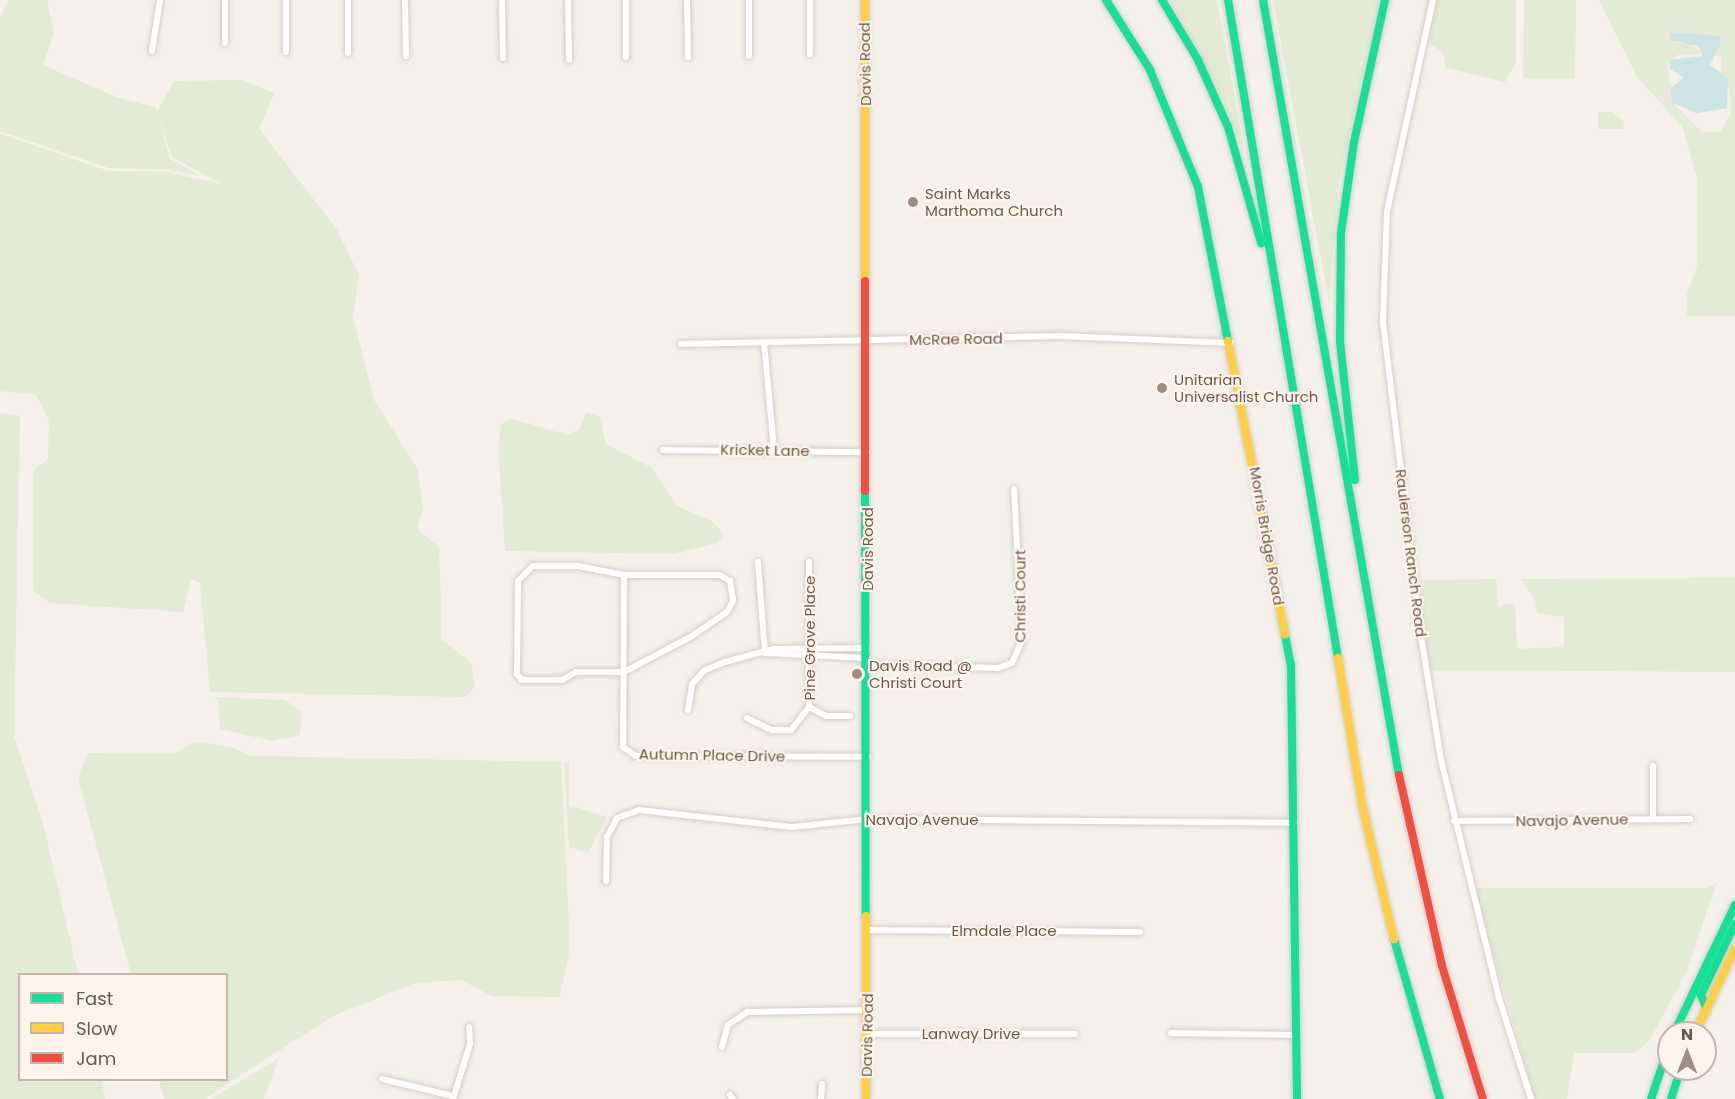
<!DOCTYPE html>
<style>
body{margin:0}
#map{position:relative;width:1735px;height:1099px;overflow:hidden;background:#f5f0ea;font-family:Poppins,sans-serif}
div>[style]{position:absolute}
.green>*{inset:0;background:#e3ead6}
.water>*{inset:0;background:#cde3e4}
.roads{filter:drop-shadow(0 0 2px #d4cdc8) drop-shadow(0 0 2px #d4cdc8)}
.street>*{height:6px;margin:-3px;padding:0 3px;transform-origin:3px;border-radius:3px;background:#fefdfc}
.fast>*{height:8px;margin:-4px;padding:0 4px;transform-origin:4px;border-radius:4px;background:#16e098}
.slow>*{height:8px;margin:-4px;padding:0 4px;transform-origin:4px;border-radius:4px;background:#ffcf43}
.jam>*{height:8px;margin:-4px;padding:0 4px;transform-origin:4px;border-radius:4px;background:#f24e42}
.dots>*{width:16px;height:16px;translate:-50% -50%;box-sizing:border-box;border:3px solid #fdf5eb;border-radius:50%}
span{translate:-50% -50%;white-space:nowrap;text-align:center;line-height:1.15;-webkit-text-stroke:4.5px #fdf5eb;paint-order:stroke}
.street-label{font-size:15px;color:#70574d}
.poi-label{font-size:15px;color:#70574d}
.left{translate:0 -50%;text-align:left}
.legend{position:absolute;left:18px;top:973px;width:210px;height:108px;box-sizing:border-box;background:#fdf5eb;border:2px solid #c5b6ac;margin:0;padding:8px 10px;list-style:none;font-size:18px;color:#70574d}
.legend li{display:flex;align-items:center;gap:12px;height:30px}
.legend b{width:30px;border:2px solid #c5b6ac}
.north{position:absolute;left:1657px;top:1021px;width:60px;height:60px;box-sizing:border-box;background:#fdf5eb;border:2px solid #c5b6ac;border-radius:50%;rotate:0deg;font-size:16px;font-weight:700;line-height:24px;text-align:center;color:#70574d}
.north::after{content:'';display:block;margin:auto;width:21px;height:27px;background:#9f8d84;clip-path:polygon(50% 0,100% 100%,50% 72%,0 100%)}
</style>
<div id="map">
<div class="green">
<i style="clip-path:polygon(9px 0,47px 0,54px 33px,43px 65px,116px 97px,156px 108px,170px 159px,201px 176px,166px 169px,109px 168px,0 131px,0 17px)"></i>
<i style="clip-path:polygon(1169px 0,1217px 0,1245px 154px,1216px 84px)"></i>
<i style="clip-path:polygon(1273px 0,1379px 0,1339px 182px,1329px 302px)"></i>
<i style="clip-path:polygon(1437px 0,1516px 0,1516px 62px,1505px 82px,1446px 68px,1443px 53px,1428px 42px)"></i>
<i style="clip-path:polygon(1524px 0,1576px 0,1575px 78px,1523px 78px)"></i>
<i style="clip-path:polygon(evenodd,1599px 0,1735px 0,1735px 316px,1687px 316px,1687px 294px,1697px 267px,1697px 178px,1682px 126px,1637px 77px,1599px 0,1670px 32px,1719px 36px,1716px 55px,1722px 57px,1721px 74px,1727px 79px,1731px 101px,1730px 115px,1720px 132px,1702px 132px,1671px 101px,1668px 64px,1678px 55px,1702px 53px,1690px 43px,1677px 43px,1670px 32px)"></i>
<i style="clip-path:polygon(242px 80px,274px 93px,259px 129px,336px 228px,359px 275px,353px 317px,374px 400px,417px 468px,423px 507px,417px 529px,439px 547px,442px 640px,471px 662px,475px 687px,465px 697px,210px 692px,200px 583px,191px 579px,183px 612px,50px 603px,33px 590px,33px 471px,48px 459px,49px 420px,36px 395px,0 391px,0 134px,108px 171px,166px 172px,222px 184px,172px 157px,157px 112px,174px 81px)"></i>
<i style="clip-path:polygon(1598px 112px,1612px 112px,1624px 122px,1623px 129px,1598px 129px)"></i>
<i style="clip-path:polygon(586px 412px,600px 417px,606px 444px,652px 468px,677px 506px,713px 522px,724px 534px,717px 543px,674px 554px,505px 551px,498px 448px,501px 425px,510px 418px,567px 435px,579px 430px)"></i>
<i style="clip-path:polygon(0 413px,20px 416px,14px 737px,43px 823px,78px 974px,20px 974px,20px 1080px,101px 1080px,105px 1099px,0 1099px)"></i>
<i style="clip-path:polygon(1735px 578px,1735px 672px,1430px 670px,1418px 580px,1496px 579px,1498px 606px,1515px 603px,1517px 649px,1564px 647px,1564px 617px,1537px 613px,1535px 600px,1520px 579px)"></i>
<i style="clip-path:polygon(213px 697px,285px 700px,302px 712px,300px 735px,272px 741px,220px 729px,218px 700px)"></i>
<i style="clip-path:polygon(194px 742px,232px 747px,250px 756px,561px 762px,570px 948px,560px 997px,492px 996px,461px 980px,415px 983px,333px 1016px,204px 1099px,164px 1099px,159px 1080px,226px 1080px,226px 974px,131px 974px,78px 778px,87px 753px,174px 754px)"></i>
<i style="clip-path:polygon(564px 762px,569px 762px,569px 805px,607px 817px,588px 853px,569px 847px)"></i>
<i style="clip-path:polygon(1717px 882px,1686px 973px,1649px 1041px,1634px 1053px,1574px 1053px,1567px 1099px,1535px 1099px,1475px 888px,1706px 888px)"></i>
<i style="clip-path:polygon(279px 1057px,264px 1099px,211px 1099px,273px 1062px)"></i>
</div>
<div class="water">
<i style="clip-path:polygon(1670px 32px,1719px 36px,1721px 43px,1710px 65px,1728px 79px,1727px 108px,1697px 113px,1672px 103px,1670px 88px,1684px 78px,1670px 69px,1670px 60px,1703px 56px,1698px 46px,1670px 40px)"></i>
</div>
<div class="roads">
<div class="street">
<i style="left:225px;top:0;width:43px;rotate:90deg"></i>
<i style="left:348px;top:0;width:53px;rotate:90deg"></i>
<i style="left:405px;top:0;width:56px;rotate:89deg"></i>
<i style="left:502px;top:0;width:58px;rotate:89deg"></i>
<i style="left:568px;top:0;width:60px;rotate:89deg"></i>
<i style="left:626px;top:0;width:57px;rotate:90deg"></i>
<i style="left:687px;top:0;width:57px;rotate:89deg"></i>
<i style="left:749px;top:0;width:56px;rotate:90deg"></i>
<i style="left:810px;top:0;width:54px;rotate:90deg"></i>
<i style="left:1433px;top:0;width:216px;rotate:102.3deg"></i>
<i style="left:1387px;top:211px;width:111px;rotate:92.1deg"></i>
<i style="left:1383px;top:322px;width:316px;rotate:83.1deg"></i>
<i style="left:1421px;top:636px;width:126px;rotate:80.8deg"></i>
<i style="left:1441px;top:760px;width:245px;rotate:76.3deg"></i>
<i style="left:1499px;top:998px;width:106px;rotate:72.4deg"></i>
<i style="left:152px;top:51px;width:52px;rotate:-81.1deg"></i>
<i style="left:286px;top:52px;width:52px;rotate:-90deg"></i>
<i style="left:764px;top:342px;width:108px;rotate:84.7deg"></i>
<i style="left:681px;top:344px;width:378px;rotate:-1.2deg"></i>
<i style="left:1059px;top:336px;width:172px;rotate:2.3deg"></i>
<i style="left:663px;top:450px;width:204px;rotate:0.6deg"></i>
<i style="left:758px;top:562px;width:91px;rotate:85.6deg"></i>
<i style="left:533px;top:566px;width:45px"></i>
<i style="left:578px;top:566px;width:47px;rotate:11.1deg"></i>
<i style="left:624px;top:575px;width:96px"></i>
<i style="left:720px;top:575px;width:12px;rotate:31deg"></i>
<i style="left:730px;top:581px;width:20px;rotate:81deg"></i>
<i style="left:733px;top:601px;width:13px;rotate:119deg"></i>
<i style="left:727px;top:612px;width:42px;rotate:145.6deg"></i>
<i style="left:692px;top:636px;width:77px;rotate:152.1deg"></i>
<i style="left:624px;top:672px;width:48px;rotate:180deg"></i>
<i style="left:576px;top:672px;width:16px;rotate:150deg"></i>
<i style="left:562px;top:680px;width:40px;rotate:180deg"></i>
<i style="left:522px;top:680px;width:8px;rotate:-130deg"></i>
<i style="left:517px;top:674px;width:93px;rotate:-89.4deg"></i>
<i style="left:518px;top:581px;width:21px;rotate:-45deg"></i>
<i style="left:624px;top:575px;width:172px;rotate:90.3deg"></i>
<i style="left:623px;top:747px;width:16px;rotate:35deg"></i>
<i style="left:636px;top:756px;width:232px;rotate:0.2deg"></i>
<i style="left:765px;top:653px;width:102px;rotate:2.8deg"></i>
<i style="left:867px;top:665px;width:131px;rotate:1.3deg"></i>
<i style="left:998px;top:668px;width:15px;rotate:-20deg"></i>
<i style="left:1012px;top:663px;width:24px;rotate:-66deg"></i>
<i style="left:1022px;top:641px;width:152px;rotate:-93deg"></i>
<i style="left:809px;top:707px;width:145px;rotate:-90deg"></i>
<i style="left:809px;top:707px;width:19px;rotate:28deg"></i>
<i style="left:826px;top:716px;width:24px"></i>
<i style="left:688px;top:710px;width:26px;rotate:-81deg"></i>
<i style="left:692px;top:684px;width:19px;rotate:-47deg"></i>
<i style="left:705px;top:670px;width:22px;rotate:-22deg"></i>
<i style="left:725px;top:662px;width:50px;rotate:-15.2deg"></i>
<i style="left:773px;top:649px;width:94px;rotate:-0.6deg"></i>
<i style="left:747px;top:718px;width:28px;rotate:26deg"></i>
<i style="left:772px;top:730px;width:19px"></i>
<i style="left:791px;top:730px;width:29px;rotate:-52deg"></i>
<i style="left:1653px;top:766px;width:53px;rotate:90deg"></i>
<i style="left:1454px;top:821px;width:236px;rotate:-0.5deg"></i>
<i style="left:606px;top:881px;width:44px;rotate:-88.7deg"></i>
<i style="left:607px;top:837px;width:21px;rotate:-62deg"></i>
<i style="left:617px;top:818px;width:23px;rotate:-20deg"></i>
<i style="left:639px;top:810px;width:154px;rotate:6.3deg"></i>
<i style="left:792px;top:827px;width:76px;rotate:-6deg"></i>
<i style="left:868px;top:819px;width:427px;rotate:0.5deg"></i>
<i style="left:869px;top:930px;width:271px;rotate:0.4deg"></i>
<i style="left:1171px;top:1033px;width:126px;rotate:0.9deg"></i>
<i style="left:867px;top:1034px;width:208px"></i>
<i style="left:722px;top:1047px;width:23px;rotate:-75deg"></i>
<i style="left:728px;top:1025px;width:23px;rotate:-34deg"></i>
<i style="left:747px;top:1012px;width:121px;rotate:-0.9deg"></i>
<i style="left:382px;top:1079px;width:73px;rotate:13.5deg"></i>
<i style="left:730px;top:1095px;width:5px;rotate:53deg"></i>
<i style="left:453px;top:1099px;width:58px;rotate:-72.8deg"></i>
<i style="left:470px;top:1044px;width:17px;rotate:-93deg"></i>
<i style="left:821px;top:1099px;width:15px;rotate:-86deg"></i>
</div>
<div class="fast">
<i style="left:1106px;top:0;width:83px;rotate:57.8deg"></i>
<i style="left:1150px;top:70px;width:126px;rotate:67.7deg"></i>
<i style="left:1198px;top:187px;width:157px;rotate:79deg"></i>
<i style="left:1162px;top:0;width:70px;rotate:59deg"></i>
<i style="left:1198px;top:60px;width:73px;rotate:65.9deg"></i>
<i style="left:1228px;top:127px;width:121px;rotate:74.1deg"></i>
<i style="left:1228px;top:0;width:667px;rotate:80.51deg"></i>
<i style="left:1263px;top:0;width:787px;rotate:80.05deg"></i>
<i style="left:1355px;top:480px;width:140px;rotate:-96.2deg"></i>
<i style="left:1340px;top:341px;width:108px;rotate:-89.5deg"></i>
<i style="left:1341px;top:233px;width:92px;rotate:-81.9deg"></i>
<i style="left:1354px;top:142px;width:145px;rotate:-77.7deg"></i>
<i style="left:865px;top:491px;width:425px;rotate:89.9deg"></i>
<i style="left:1285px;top:635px;width:31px;rotate:79deg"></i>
<i style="left:1291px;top:665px;width:434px;rotate:89.2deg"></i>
<i style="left:1394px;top:939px;width:166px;rotate:74deg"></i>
<i style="left:1706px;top:1007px;width:13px;rotate:-113deg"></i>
<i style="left:1701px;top:995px;width:79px;rotate:-64.4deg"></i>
<i style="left:1674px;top:1033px;width:142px;rotate:-64.5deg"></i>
<i style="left:1651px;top:1099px;width:56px;rotate:-71.2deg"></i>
<i style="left:1671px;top:1099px;width:32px;rotate:-72deg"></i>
</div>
<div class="slow">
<i style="left:865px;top:0;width:281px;rotate:90deg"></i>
<i style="left:1228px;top:341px;width:299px;rotate:79deg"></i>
<i style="left:1338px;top:658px;width:153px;rotate:80.6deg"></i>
<i style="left:1363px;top:809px;width:134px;rotate:76.6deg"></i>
<i style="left:866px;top:916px;width:183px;rotate:90deg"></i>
<i style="left:1695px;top:1033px;width:93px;rotate:-64.5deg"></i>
</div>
<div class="jam">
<i style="left:865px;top:281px;width:210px;rotate:90deg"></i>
<i style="left:1399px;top:775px;width:196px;rotate:77.3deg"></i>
<i style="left:1442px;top:966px;width:139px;rotate:72.9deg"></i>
</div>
</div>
<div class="dots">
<i style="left:913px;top:202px;background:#9f8d84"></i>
<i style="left:1162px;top:388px;background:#9f8d84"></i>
<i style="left:857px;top:674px;background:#9f8d84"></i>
</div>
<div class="street-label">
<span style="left:865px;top:64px;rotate:-91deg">Davis Road</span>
<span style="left:956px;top:339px;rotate:-1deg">McRae Road</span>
<span style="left:765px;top:450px;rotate:1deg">Kricket Lane</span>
<span style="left:1267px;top:536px;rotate:80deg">Morris Bridge Road</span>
<span style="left:868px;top:549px;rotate:-90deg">Davis Road</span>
<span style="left:1411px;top:553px;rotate:83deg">Raulerson Ranch Road</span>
<span style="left:1020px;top:596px;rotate:-90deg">Christi Court</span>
<span style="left:810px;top:638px;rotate:-90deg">Pine Grove Place</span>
<span style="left:712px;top:755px;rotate:1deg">Autumn Place Drive</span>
<span style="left:922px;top:820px">Navajo Avenue</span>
<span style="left:1572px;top:820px;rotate:-1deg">Navajo Avenue</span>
<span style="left:1004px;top:931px">Elmdale Place</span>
<span style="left:971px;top:1034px">Lanway Drive</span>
<span style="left:867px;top:1035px;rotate:-89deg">Davis Road</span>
</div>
<div class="poi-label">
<span class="left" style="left:925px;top:202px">Saint Marks<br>Marthoma Church</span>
<span class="left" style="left:1174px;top:388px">Unitarian<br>Universalist Church</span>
<span class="left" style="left:869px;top:674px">Davis Road @<br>Christi Court</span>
</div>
<ul class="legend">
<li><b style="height:8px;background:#16e098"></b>Fast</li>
<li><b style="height:8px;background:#ffcf43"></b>Slow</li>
<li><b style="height:8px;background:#f24e42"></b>Jam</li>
</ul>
<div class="north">N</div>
</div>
